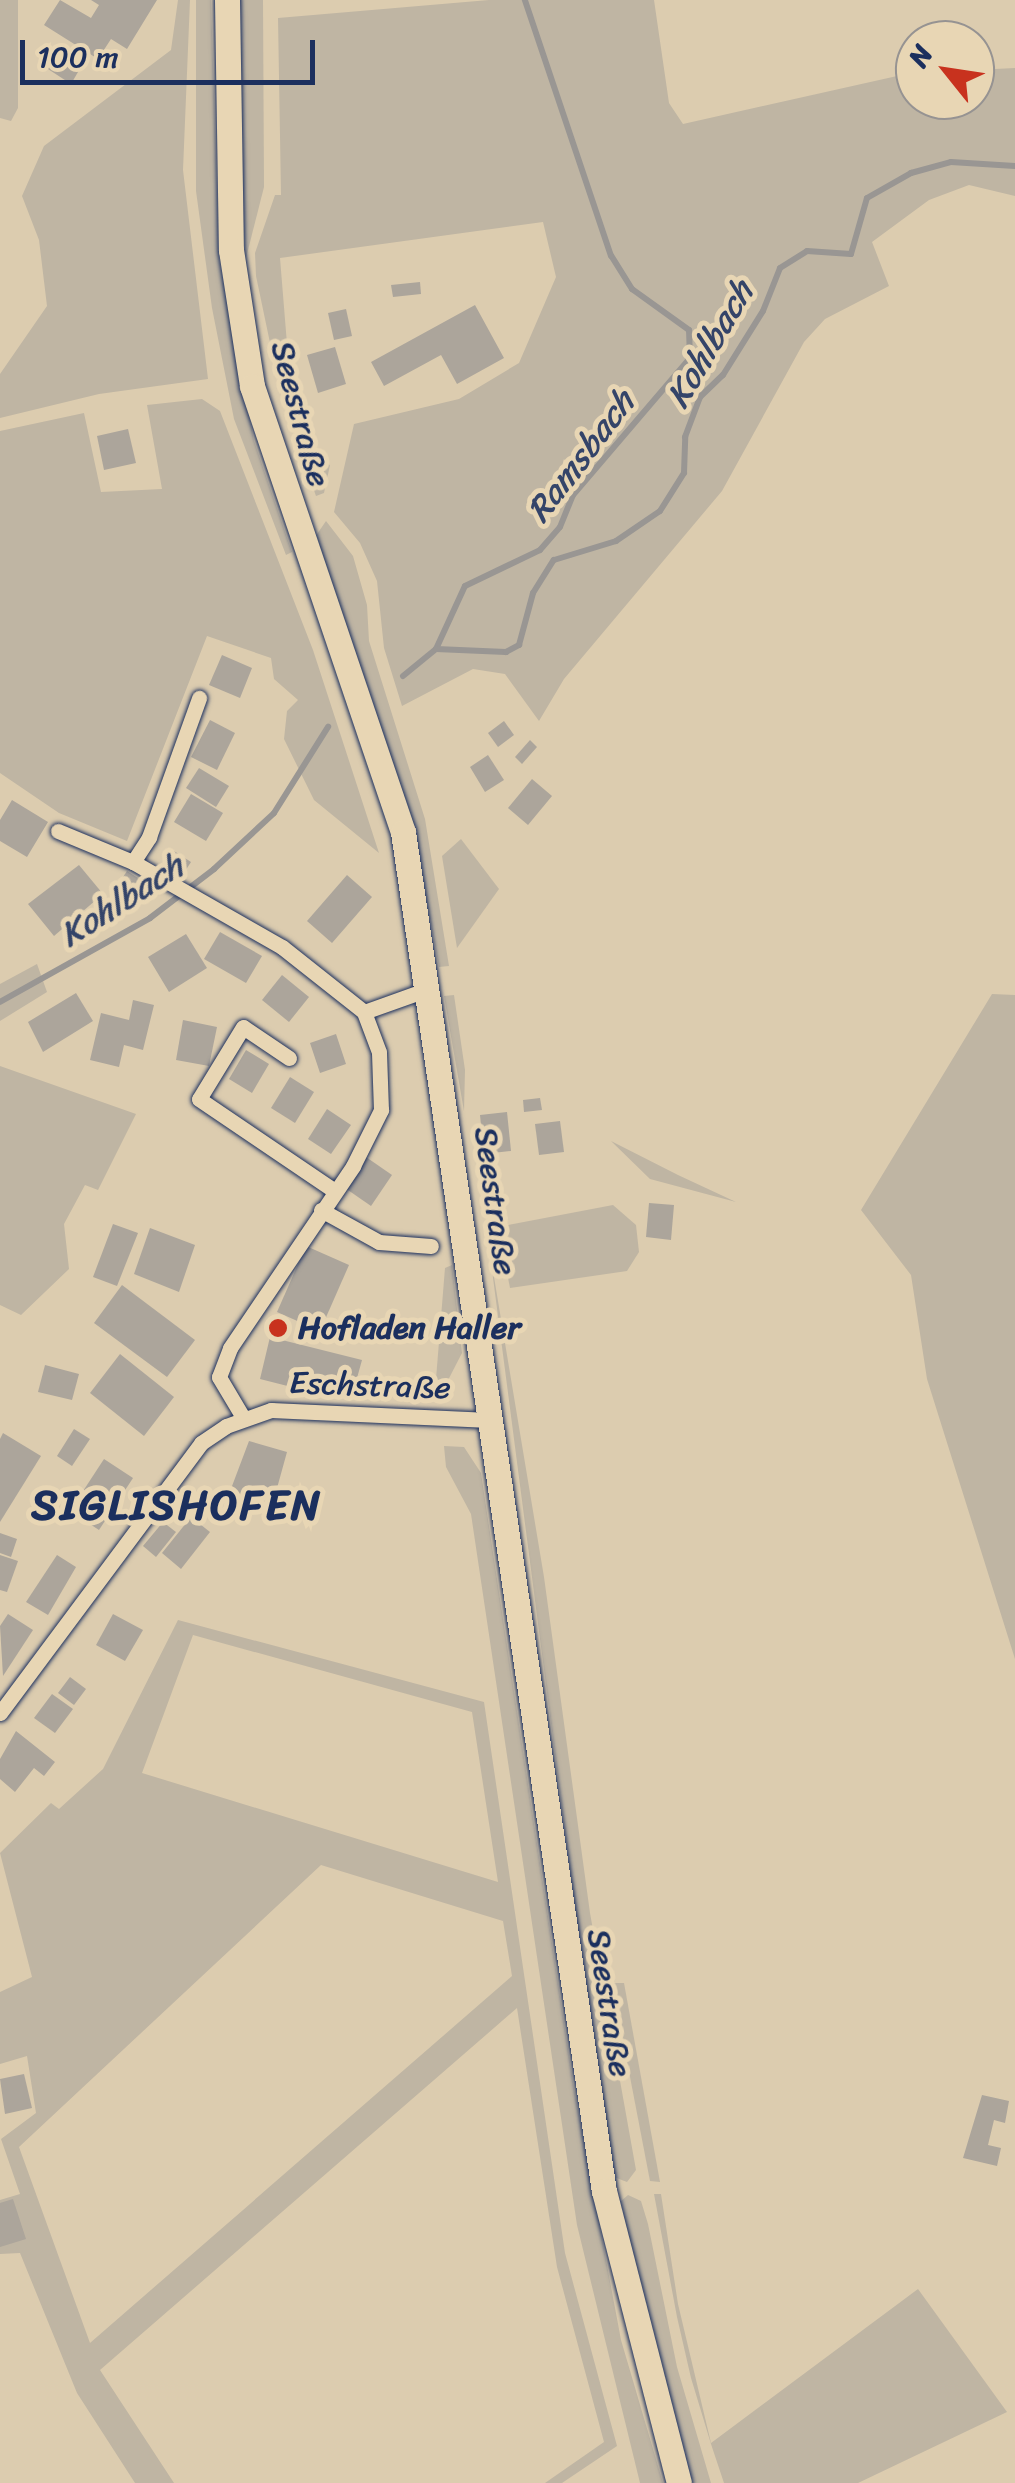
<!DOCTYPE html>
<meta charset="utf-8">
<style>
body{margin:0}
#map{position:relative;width:1015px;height:2483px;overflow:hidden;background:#dcccaf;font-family:Sriracha,sans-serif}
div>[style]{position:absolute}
.green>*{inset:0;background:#bfb5a3}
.stream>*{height:6px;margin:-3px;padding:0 3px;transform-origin:3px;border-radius:3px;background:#999693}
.building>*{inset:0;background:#aca59b}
.roads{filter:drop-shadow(0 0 2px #1b2f5e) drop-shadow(0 0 2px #1b2f5e)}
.street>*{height:15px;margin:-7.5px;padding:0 7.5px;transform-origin:7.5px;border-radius:7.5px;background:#e8d6b4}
.primary>*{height:25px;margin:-12.5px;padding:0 12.5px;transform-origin:12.5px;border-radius:12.5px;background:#e8d6b4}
.dots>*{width:28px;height:28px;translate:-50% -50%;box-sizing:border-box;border:5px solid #e8d6b4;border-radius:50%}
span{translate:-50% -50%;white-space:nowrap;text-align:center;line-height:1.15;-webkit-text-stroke:10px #e8d6b4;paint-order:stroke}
.street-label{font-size:32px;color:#1b2f5e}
.poi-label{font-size:32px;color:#1b2f5e;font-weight:700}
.left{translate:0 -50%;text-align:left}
.water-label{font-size:35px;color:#344469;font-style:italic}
.district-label{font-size:42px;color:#1b2f5e;font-weight:700;letter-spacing:2.5px}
.north{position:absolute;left:895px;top:20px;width:100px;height:100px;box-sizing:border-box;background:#e8d6b4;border:2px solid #969392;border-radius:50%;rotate:300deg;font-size:28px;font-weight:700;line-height:40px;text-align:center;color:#1b2f5e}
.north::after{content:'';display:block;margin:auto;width:35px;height:45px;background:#c8321e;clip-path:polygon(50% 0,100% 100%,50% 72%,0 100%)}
.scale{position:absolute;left:20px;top:40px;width:295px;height:45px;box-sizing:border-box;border:5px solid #1b2f5e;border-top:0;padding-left:12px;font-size:30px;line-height:35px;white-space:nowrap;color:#1b2f5e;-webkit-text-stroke:8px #e8d6b4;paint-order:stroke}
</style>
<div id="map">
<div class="green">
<i style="clip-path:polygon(0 0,18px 0,18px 108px,11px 121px,0 118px)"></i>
<i style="clip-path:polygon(178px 0,190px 0,183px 170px,208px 379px,99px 394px,0 418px,0 374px,47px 306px,39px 240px,22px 196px,44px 146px,171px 50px)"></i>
<i style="clip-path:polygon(196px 0,211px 0,219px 259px,254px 441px,292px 552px,286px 555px,234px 419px,212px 308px,196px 191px)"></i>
<i style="clip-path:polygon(240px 0,263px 0,264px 187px,246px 258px,237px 139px)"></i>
<i style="clip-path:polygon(489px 0,654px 0,669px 103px,683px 124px,915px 72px,915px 100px,975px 100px,975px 70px,1015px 68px,1015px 196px,969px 185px,929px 200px,872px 242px,889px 286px,825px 319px,804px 342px,722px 491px,564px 679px,539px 721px,505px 674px,473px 669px,402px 706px,384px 648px,377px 581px,360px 543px,334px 512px,354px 424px,459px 399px,519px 363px,556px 277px,543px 222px,280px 258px,287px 344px,310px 452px,330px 465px,324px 493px,316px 496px,282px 400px,256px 276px,255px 253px,275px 195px,281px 195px,278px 18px)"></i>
<i style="clip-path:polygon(202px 399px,220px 411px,313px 650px,379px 853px,314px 800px,284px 739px,287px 711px,298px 700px,274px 679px,271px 658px,207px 636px,127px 841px,59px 813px,0 773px,0 431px,84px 413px,101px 492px,162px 489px,147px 405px)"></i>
<i style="clip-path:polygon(326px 521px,353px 556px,367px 605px,369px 641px,425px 819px,449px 966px,439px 967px,415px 837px,369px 690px,311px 543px)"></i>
<i style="clip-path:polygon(461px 839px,499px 889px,457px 948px,442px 856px)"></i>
<i style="clip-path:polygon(37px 964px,47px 992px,0 1021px,0 984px)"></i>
<i style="clip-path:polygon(992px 994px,1015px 995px,1015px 1659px,927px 1379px,911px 1275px,861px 1210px)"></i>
<i style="clip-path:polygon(454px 995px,465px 1070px,464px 1111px,444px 996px)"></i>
<i style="clip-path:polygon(0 1066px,136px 1114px,98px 1190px,85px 1185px,64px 1224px,69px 1269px,21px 1315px,0 1305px)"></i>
<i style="clip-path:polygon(611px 1141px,678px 1175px,736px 1202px,650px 1179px)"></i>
<i style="clip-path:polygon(613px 1205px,636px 1225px,639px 1252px,627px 1271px,510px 1288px,498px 1227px)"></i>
<i style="clip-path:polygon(489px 1247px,544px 1577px,590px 1913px,636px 2170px,627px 2182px,614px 2177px,580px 1946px)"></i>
<i style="clip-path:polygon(452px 1265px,462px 1353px,444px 1388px,436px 1379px,445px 1268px)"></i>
<i style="clip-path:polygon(444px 1446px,464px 1447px,481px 1473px,574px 2089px,621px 2340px,663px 2483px,640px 2483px,577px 2225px,471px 1514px,446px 1467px)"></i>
<i style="clip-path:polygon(evenodd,178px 1620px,484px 1702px,565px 2253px,617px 2446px,562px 2483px,545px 2483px,604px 2442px,557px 2267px,517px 2008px,100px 2370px,174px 2483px,135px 2483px,77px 2393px,20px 2253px,0 2254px,0 2200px,20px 2194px,1px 2139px,36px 2113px,27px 2056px,0 2064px,0 1992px,32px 1977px,0 1853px,51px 1803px,59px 1809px,103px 1769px,178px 1620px,193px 1635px,472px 1712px,498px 1882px,142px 1773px,193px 1635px,178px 1620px,321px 1865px,503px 1921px,512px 1976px,90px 2343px,19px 2147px,321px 1865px)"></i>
<i style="clip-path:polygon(612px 1983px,624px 1983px,660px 2182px,650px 2181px)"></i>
<i style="clip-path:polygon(654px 2194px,661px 2194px,678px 2304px,711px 2443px,918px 2289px,1007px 2412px,858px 2483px,724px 2483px,711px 2444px,691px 2378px,677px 2317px)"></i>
<i style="clip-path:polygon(628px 2195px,641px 2201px,648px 2224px,677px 2367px,711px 2483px,689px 2483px,626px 2239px,620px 2202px)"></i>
</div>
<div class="stream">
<i style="left:436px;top:649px;width:69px;rotate:-65.3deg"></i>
<i style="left:465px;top:586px;width:83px;rotate:-25.6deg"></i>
<i style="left:540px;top:550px;width:30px;rotate:-49deg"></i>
<i style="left:560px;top:527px;width:35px;rotate:-68deg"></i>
<i style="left:573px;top:495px;width:180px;rotate:-49.5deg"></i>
<i style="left:690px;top:358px;width:28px;rotate:-92deg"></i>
<i style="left:689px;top:330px;width:70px;rotate:-144.3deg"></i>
<i style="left:632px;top:289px;width:39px;rotate:-122deg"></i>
<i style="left:611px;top:256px;width:270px;rotate:-108.6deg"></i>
<i style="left:403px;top:676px;width:43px;rotate:-39.3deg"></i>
<i style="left:436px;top:649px;width:70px;rotate:2.5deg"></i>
<i style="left:506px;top:652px;width:15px;rotate:-28deg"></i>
<i style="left:519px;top:645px;width:54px;rotate:-74.9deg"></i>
<i style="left:533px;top:593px;width:39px;rotate:-58deg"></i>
<i style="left:554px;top:560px;width:65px;rotate:-17deg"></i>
<i style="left:616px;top:541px;width:53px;rotate:-34.3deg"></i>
<i style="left:660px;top:511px;width:45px;rotate:-57.7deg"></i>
<i style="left:684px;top:473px;width:36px;rotate:-88deg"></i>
<i style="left:685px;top:437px;width:43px;rotate:-69.4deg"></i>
<i style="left:700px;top:397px;width:32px;rotate:-44deg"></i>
<i style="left:723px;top:375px;width:75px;rotate:-58deg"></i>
<i style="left:763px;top:311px;width:46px;rotate:-68.4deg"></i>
<i style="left:780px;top:268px;width:32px;rotate:-32deg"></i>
<i style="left:807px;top:251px;width:44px;rotate:3.9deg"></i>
<i style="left:851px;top:254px;width:58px;rotate:-74.1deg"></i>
<i style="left:867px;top:198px;width:51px;rotate:-29.6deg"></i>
<i style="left:911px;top:173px;width:41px;rotate:-15.4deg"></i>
<i style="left:951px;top:162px;width:64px;rotate:3.6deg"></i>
<i style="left:0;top:1002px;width:172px;rotate:-29.2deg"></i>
<i style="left:150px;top:918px;width:81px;rotate:-37.4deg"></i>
<i style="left:214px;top:869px;width:82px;rotate:-43deg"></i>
<i style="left:274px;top:813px;width:102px;rotate:-57.9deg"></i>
</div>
<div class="building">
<i style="clip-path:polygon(60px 0,91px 18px,99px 5px,91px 0,157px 0,127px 49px,111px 39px,98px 59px,44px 25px)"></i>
<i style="clip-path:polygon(63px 46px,85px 60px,71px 84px,48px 69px)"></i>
<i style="clip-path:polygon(420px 282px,421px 294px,393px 297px,391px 285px)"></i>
<i style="clip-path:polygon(475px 305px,504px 358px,457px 384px,441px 355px,384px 386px,371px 362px)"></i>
<i style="clip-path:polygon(346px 309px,352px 336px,334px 340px,328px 313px)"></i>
<i style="clip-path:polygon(335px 347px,346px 384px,318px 393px,307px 355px)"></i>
<i style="clip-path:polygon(128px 429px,136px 463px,104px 470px,97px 436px)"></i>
<i style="clip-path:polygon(222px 655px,252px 668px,240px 698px,209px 685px)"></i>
<i style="clip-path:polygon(210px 720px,235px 733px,217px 770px,191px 757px)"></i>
<i style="clip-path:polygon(504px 721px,514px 735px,498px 747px,488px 733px)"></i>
<i style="clip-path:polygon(530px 740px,537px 747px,522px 764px,515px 757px)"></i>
<i style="clip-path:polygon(488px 755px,504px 780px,485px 792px,470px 767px)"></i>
<i style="clip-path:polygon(199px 768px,229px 786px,216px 807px,186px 788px)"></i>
<i style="clip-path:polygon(532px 779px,552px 796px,528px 825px,508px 808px)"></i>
<i style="clip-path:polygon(191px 794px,223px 813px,206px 841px,174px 822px)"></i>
<i style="clip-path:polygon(12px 800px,48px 822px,27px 857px,0 841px,0 820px)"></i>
<i style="clip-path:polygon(174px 851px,191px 862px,178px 882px,161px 872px)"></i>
<i style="clip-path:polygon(79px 865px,103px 894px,54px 936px,28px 904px)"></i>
<i style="clip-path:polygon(127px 871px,152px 887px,143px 902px,117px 886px)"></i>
<i style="clip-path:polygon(347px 875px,372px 897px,332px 943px,307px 921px)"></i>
<i style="clip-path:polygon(220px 932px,262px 956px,246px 983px,204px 959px)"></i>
<i style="clip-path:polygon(186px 934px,207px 968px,169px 992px,148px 957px)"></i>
<i style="clip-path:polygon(282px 975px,309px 997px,289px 1022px,262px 1000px)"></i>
<i style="clip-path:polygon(76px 993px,93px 1021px,43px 1052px,28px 1022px)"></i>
<i style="clip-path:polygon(133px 1000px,154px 1005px,143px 1050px,124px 1045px,119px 1067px,90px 1060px,101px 1013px,129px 1020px)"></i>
<i style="clip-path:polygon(183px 1020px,217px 1027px,209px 1066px,176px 1060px)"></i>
<i style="clip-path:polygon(336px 1034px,346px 1064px,320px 1073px,310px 1043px)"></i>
<i style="clip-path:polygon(246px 1050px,269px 1064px,252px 1093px,229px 1079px)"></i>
<i style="clip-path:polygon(290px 1077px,314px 1092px,295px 1123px,271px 1108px)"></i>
<i style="clip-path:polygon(540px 1098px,542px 1110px,524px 1112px,523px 1100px)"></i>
<i style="clip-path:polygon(327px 1109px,351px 1125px,331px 1154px,308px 1139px)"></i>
<i style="clip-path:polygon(507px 1112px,511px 1151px,484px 1154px,480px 1115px)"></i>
<i style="clip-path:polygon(560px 1121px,564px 1152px,539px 1155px,535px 1124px)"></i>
<i style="clip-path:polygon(366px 1157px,392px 1175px,371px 1206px,345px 1188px)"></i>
<i style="clip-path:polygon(649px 1203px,674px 1205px,671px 1240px,646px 1237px)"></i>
<i style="clip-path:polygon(113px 1224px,138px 1233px,117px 1286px,93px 1277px)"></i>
<i style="clip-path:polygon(150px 1228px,195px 1245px,179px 1292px,134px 1274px)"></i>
<i style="clip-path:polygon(306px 1246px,349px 1265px,320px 1331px,277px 1312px)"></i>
<i style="clip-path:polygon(122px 1285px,195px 1340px,167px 1377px,94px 1323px)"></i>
<i style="clip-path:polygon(270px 1337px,362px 1360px,354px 1389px,326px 1382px,323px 1395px,260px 1379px)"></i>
<i style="clip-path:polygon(120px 1354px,174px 1397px,144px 1436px,90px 1393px)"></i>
<i style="clip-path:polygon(45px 1365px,79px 1374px,72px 1400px,38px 1392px)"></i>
<i style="clip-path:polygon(74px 1429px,90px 1439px,72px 1466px,57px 1456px)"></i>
<i style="clip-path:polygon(3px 1433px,41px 1456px,0 1522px,0 1439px)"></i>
<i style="clip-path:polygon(249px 1441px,287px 1452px,274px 1499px,250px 1492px,243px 1516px,223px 1510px)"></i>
<i style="clip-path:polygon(104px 1459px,133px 1478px,99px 1530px,70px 1511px)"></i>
<i style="clip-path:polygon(191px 1517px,210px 1532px,181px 1569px,162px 1553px)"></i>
<i style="clip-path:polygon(163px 1522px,176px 1532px,156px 1557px,143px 1546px)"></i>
<i style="clip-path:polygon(0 1533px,17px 1539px,11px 1557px,0 1553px)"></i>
<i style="clip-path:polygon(0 1555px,18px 1561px,7px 1592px,0 1590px)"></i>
<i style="clip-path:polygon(57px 1555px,76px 1567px,48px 1615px,26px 1602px)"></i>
<i style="clip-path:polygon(8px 1614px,33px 1630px,3px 1676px,0 1626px)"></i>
<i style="clip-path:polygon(113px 1614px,143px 1630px,125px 1661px,96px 1645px)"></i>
<i style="clip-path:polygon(70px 1677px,86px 1689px,74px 1705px,58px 1693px)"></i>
<i style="clip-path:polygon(52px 1694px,73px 1709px,55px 1733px,34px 1718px)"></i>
<i style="clip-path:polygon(16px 1731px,55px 1762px,44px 1776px,34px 1768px,15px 1792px,0 1779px,0 1759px)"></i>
<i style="clip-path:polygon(24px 2074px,32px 2108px,5px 2114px,0 2079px)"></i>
<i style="clip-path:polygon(982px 2095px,1009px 2101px,1005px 2123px,994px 2120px,988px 2145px,1001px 2148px,997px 2166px,963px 2158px)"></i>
<i style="clip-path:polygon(13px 2199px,26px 2239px,0 2247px,0 2203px)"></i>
</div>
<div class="roads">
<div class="street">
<i style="left:58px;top:831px;width:81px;rotate:22.5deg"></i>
<i style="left:133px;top:862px;width:172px;rotate:29.7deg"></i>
<i style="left:282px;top:947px;width:105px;rotate:38.4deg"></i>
<i style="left:133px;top:862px;width:30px;rotate:-57deg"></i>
<i style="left:149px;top:837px;width:148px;rotate:-70.2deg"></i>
<i style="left:364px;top:1012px;width:71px;rotate:-19.7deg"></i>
<i style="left:289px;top:1058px;width:55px;rotate:-146deg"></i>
<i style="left:243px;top:1027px;width:84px;rotate:121.4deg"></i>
<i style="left:199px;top:1099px;width:164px;rotate:34.1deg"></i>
<i style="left:321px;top:1210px;width:66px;rotate:28.9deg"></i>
<i style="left:379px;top:1242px;width:52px;rotate:4.4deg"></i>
<i style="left:244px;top:1419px;width:49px;rotate:-120.8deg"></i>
<i style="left:219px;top:1377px;width:31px;rotate:-69deg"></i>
<i style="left:230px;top:1348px;width:220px;rotate:-55.9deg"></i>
<i style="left:353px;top:1166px;width:63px;rotate:-63.4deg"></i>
<i style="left:381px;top:1110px;width:58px;rotate:-92deg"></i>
<i style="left:379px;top:1052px;width:43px;rotate:-110.6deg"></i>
<i style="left:0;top:1713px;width:337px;rotate:-53.3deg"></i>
<i style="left:201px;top:1443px;width:30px;rotate:-34deg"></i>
<i style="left:226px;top:1426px;width:48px;rotate:-19.6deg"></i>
<i style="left:271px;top:1410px;width:224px;rotate:2.6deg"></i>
</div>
<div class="primary">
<i style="left:227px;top:0;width:250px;rotate:89.1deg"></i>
<i style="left:231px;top:250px;width:138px;rotate:81.2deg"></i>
<i style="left:252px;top:386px;width:471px;rotate:71.3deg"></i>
<i style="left:403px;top:832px;width:1374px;rotate:81.59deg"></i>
<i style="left:604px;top:2191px;width:301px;rotate:75.6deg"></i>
</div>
</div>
<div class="dots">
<i style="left:278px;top:1328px;background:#c8321e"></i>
</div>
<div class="street-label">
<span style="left:300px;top:414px;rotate:75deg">Seestraße</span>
<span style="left:495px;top:1201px;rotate:82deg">Seestraße</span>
<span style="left:370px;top:1386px;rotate:2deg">Eschstraße</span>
<span style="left:609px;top:2003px;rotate:81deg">Seestraße</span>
</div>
<div class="poi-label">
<span class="left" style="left:298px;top:1328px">Hofladen Haller</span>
</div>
<div class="water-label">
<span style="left:709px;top:344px;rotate:-60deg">Kohlbach</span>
<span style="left:580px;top:456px;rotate:-53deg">Ramsbach</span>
<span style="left:121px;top:900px;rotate:-33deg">Kohlbach</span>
</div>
<div class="district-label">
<span style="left:177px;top:1505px">SIGLISHOFEN</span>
</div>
<div class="north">N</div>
<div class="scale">100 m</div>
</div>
